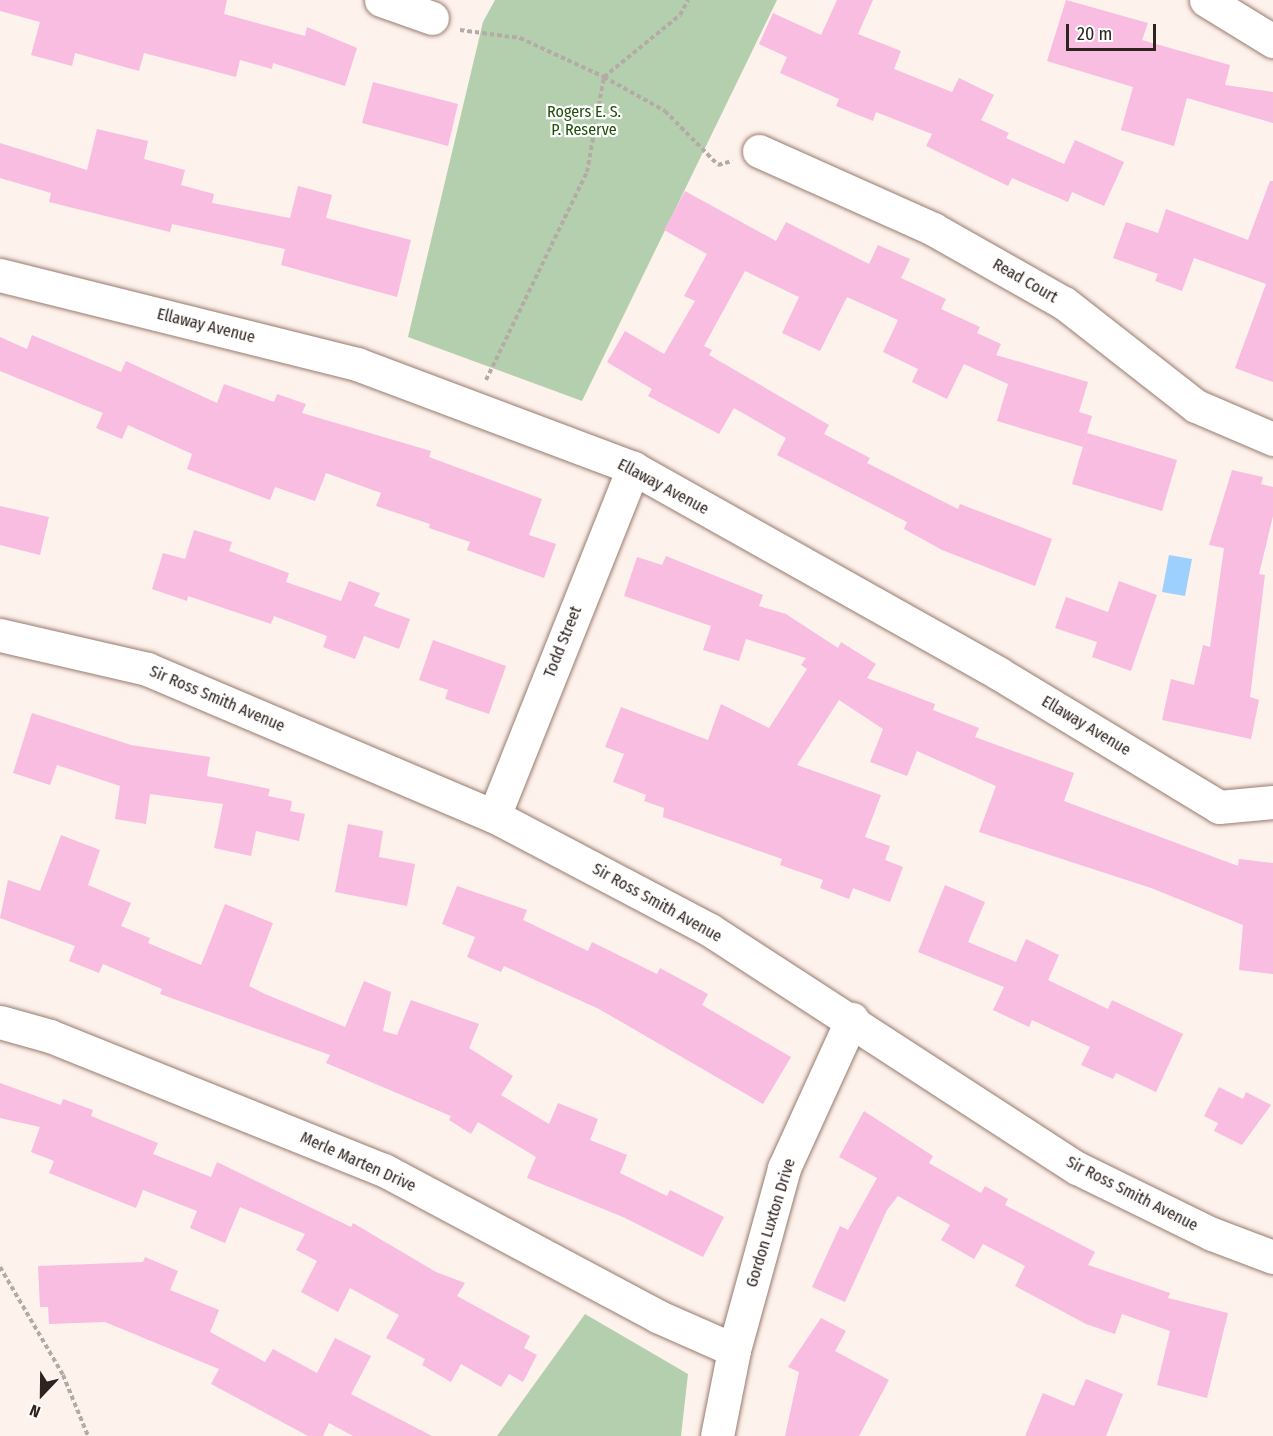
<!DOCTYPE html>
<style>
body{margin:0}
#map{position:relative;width:1273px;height:1436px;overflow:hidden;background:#fef2ec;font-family:"Fira Sans Condensed",sans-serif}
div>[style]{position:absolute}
.green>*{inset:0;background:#b4cfad}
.water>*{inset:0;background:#9dd0fc}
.building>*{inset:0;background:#f8bde1}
.path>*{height:4px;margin-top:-2px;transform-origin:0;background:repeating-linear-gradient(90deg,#b5aaa5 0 4.5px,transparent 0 7.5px)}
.roads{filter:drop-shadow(0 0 2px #977b6f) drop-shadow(0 0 2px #977b6f)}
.minor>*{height:33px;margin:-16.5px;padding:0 16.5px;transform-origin:16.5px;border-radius:16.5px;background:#fff}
span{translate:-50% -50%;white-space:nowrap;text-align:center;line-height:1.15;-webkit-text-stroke:4.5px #fff;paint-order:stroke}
.park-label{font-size:16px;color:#1d4f09}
.street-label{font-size:16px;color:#2e231f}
.north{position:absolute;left:12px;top:1364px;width:60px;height:60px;-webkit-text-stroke:4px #fff;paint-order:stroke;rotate:202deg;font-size:16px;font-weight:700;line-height:24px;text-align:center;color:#2e231f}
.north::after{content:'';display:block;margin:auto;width:21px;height:27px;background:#2e231f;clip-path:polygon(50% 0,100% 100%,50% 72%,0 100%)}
.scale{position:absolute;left:1066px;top:24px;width:90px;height:27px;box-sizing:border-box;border:3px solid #2e231f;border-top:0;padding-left:8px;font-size:18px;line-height:21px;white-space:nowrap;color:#2e231f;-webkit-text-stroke:4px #fff;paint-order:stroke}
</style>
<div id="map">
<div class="green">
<i style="clip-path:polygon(495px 0,777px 0,582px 401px,408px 337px,483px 22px)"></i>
<i style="clip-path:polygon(585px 1314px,688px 1374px,681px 1436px,497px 1436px)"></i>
</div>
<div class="water">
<i style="clip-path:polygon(1169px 555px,1192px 559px,1185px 596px,1162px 592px)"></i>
</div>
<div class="building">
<i style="clip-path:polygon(0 0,227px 0,224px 14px,305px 36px,307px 27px,357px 48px,345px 86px,273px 63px,272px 69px,240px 60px,236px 77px,144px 53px,139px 71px,75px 53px,72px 66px,31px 55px,40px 22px,0 11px)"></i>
<i style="clip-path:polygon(837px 0,873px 0,858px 34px,901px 51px,894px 69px,952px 92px,959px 78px,994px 95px,981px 120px,1009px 133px,1006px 138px,1064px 164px,1075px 140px,1124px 162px,1104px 206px,1072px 192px,1068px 202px,1012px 178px,1008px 186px,926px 146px,932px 134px,876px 112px,873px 121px,836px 106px,839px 99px,780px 73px,787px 57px,759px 44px,773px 13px,821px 35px)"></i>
<i style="clip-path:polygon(1066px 0,1148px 23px,1142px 40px,1230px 65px,1225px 85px,1273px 92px,1273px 123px,1187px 98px,1174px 146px,1121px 130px,1133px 87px,1047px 61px)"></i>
<i style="clip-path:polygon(373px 82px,458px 104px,448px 146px,362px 123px)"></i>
<i style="clip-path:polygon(97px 129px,148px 141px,144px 159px,185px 170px,181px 185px,214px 194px,212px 203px,290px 218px,298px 186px,332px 195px,326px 218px,411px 240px,397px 297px,281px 265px,285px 249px,172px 224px,170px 232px,49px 202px,51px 193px,0 178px,0 143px,87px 170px)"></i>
<i style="clip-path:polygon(1270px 181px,1273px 181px,1273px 382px,1235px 368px,1266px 284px,1194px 258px,1182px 291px,1155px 281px,1158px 274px,1113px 258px,1126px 222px,1158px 233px,1166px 209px,1248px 240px)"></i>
<i style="clip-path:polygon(685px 191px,776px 241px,786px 222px,869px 264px,878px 245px,910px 259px,901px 278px,946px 299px,941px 309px,980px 327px,977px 333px,1001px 344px,996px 355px,1088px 382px,1079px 412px,1092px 416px,1083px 447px,997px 421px,1008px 384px,964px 364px,947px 399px,912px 382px,918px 369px,883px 352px,898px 320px,847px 297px,820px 351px,782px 333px,799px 297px,745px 271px,704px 346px,712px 350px,709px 355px,829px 425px,824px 434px,870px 458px,867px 463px,958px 509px,960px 504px,1052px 539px,1035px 586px,942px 550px,904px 529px,907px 522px,777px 455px,786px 438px,734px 408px,719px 434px,648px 396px,652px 389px,607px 362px,625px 331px,664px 354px,695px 301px,684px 296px,707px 254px,664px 230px)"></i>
<i style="clip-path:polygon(32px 335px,121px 372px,126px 361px,217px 403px,224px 384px,274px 402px,277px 394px,306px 404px,302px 413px,431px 451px,429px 457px,542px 499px,529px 535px,556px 544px,544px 578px,467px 550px,470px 542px,429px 528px,430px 524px,376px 506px,381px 493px,326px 473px,315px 501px,275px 487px,270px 500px,187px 469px,192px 454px,128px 425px,122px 439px,96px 428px,103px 413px,0 371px,0 337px,27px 349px)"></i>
<i style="clip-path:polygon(1087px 433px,1177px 460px,1162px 511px,1072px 484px)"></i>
<i style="clip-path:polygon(1232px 470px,1263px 477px,1261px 484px,1273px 487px,1273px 516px,1259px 574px,1265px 575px,1250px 697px,1259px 700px,1251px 739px,1162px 720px,1171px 679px,1194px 685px,1203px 645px,1210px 647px,1224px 548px,1209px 545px)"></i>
<i style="clip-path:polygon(0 506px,49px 517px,40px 555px,0 545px)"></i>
<i style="clip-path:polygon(194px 530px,232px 542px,229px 551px,289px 573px,286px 582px,341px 601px,349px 581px,380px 593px,374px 606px,410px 619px,399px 649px,364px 636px,355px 659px,323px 647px,327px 636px,274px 616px,271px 624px,188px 596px,187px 601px,152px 589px,163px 553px,185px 559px)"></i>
<i style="clip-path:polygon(666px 556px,763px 595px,759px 606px,786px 614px,838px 648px,841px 642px,876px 664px,867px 678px,935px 704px,933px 710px,979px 728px,975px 737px,1074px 773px,1064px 801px,1238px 866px,1239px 859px,1273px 863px,1273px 974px,1239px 970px,1243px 925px,1151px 888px,979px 832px,996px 786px,917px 751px,907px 776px,870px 762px,883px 729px,839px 700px,797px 765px,881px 795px,865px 837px,890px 846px,885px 860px,903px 867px,890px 902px,853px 888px,849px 899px,820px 888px,823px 880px,780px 865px,782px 859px,663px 817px,664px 808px,644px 801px,646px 795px,613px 782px,624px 754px,605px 747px,621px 707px,708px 740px,721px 704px,769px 728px,807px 669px,801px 665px,806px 658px,746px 639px,739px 661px,703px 650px,711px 626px,624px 596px,637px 557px,662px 565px)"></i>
<i style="clip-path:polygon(1119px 581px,1157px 595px,1131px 671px,1092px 657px,1097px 642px,1055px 628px,1066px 597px,1108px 612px)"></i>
<i style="clip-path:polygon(433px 640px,506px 666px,489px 714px,445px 699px,448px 690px,419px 680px)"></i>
<i style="clip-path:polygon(32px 713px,131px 745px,210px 757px,207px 776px,270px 789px,268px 796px,292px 801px,290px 811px,305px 814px,299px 841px,256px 831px,251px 856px,214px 848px,223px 804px,150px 794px,146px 824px,115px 819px,120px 786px,57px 765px,50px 785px,13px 773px)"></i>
<i style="clip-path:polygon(348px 824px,383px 831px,379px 857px,415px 864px,407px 906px,335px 892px)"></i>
<i style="clip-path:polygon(61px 835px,100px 850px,88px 885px,131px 903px,121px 926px,150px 938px,148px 943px,201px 965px,225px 904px,273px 923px,249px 986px,265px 994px,345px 1027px,364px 981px,391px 992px,383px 1031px,397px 1035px,411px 1000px,479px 1024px,469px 1048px,513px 1076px,501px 1095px,549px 1124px,558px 1103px,598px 1119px,590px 1140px,627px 1155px,620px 1173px,667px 1196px,670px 1190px,724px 1217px,703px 1257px,623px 1217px,527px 1178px,536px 1157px,478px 1122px,471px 1134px,449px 1120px,451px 1116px,326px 1063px,330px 1055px,160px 994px,162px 989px,103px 964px,99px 973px,69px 961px,75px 946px,0 918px,8px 880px,40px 891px)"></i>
<i style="clip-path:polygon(945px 885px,985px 902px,968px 942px,1016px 962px,1026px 939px,1059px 955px,1048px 980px,1108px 1009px,1112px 1000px,1183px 1034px,1156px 1092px,1116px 1073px,1113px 1079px,1081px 1065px,1090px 1047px,1032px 1020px,1029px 1027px,993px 1010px,1004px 987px,918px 952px)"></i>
<i style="clip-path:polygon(457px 886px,527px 910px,523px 920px,588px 951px,592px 942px,657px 974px,660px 968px,708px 994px,702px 1005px,791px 1057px,763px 1104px,599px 1009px,504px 966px,501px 972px,467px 957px,475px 937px,442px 924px)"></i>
<i style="clip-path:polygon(0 1083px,61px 1105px,63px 1099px,93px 1110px,91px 1116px,158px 1143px,153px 1154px,211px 1177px,217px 1162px,351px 1227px,353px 1223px,436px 1272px,465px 1283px,457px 1296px,530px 1336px,524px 1348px,537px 1355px,523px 1382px,509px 1374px,501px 1387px,461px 1364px,451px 1382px,422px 1365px,425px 1359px,386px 1338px,399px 1315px,350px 1288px,338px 1312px,301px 1292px,317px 1261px,296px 1250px,305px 1234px,240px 1207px,225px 1243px,190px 1228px,197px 1211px,143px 1190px,136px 1208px,49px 1173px,54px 1161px,31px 1152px,40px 1127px,0 1118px)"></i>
<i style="clip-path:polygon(1219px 1087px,1243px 1099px,1246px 1092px,1271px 1105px,1242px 1145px,1214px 1131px,1218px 1123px,1204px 1116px)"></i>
<i style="clip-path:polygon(864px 1111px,933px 1156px,929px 1163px,981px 1193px,985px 1186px,1008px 1199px,1005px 1205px,1095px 1252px,1088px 1265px,1170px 1293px,1168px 1298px,1228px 1313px,1207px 1398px,1157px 1385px,1170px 1331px,1122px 1314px,1115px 1334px,1086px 1324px,1015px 1286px,1025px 1266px,983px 1244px,974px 1259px,941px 1240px,950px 1225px,898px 1196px,887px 1210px,845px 1302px,812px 1287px,840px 1226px,848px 1230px,877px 1178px,839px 1157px)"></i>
<i style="clip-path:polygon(145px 1257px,178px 1271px,170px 1290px,219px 1310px,210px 1332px,265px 1362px,273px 1349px,317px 1373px,335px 1338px,371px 1356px,351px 1394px,432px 1436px,353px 1436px,329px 1423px,323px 1436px,308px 1436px,211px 1384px,219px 1369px,105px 1322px,49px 1324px,48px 1307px,40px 1307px,38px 1266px,143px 1262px)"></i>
<i style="clip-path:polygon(821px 1318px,846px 1331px,835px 1351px,889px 1380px,859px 1436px,785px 1436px,799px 1372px,788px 1367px)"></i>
<i style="clip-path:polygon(1086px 1379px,1123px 1394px,1106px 1436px,1025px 1436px,1043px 1393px,1074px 1406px)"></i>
</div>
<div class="path">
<i style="left:460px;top:30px;width:61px;rotate:7.6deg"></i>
<i style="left:520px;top:38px;width:93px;rotate:24.9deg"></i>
<i style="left:604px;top:77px;width:70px;rotate:29.1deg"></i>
<i style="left:665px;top:111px;width:76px;rotate:45.5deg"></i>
<i style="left:718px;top:165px;width:15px;rotate:-16deg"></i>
<i style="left:486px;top:380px;width:231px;rotate:-64.1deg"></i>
<i style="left:587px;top:172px;width:97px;rotate:-79.9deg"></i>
<i style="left:604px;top:77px;width:98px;rotate:-39.2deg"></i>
<i style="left:680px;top:15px;width:17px;rotate:-62deg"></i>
<i style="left:0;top:1267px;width:125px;rotate:59.7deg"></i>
<i style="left:63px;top:1375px;width:66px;rotate:67.7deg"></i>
</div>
<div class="roads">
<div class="minor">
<i style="left:381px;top:0;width:54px;rotate:19.4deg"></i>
<i style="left:1206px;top:0;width:79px;rotate:31.5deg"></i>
<i style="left:759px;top:151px;width:191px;rotate:24.1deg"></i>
<i style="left:933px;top:229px;width:150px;rotate:29.5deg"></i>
<i style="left:1064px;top:303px;width:167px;rotate:38deg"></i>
<i style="left:1196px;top:406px;width:84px;rotate:23.2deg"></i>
<i style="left:0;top:275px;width:368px;rotate:14deg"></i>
<i style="left:357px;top:364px;width:295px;rotate:20.6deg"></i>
<i style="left:633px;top:468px;width:419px;rotate:29.3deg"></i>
<i style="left:998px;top:673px;width:258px;rotate:31.2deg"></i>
<i style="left:1219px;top:807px;width:54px;rotate:-5.3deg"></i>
<i style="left:0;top:635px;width:151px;rotate:13deg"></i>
<i style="left:147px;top:669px;width:377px;rotate:23deg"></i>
<i style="left:494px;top:816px;width:244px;rotate:27.8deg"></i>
<i style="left:710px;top:930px;width:437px;rotate:33deg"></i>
<i style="left:1077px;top:1168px;width:150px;rotate:26.1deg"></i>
<i style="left:1212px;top:1234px;width:65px;rotate:20.7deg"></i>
<i style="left:494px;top:816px;width:375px;rotate:-68.2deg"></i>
<i style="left:0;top:1022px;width:52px;rotate:15.6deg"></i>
<i style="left:50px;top:1036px;width:360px;rotate:21.9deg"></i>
<i style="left:384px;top:1170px;width:310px;rotate:28.1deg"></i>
<i style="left:657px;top:1316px;width:84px;rotate:23.8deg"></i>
<i style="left:717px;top:1436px;width:88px;rotate:-78.8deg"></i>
<i style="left:734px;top:1350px;width:189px;rotate:-74.6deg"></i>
<i style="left:784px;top:1168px;width:164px;rotate:-65.5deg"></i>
</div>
</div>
<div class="park-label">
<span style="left:584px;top:121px">Rogers E. S.<br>P. Reserve</span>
</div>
<div class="street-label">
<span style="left:1025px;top:281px;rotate:30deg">Read Court</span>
<span style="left:206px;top:326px;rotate:14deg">Ellaway Avenue</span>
<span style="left:663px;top:487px;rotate:28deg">Ellaway Avenue</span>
<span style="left:563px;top:642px;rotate:-68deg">Todd Street</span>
<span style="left:217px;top:699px;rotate:23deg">Sir Ross Smith Avenue</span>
<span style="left:1086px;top:726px;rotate:31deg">Ellaway Avenue</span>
<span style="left:657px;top:903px;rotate:29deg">Sir Ross Smith Avenue</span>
<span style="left:358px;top:1162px;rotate:24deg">Merle Marten Drive</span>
<span style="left:1132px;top:1194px;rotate:27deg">Sir Ross Smith Avenue</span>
<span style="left:771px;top:1223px;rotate:-73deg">Gordon Luxton Drive</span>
</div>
<div class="north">N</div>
<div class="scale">20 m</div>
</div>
